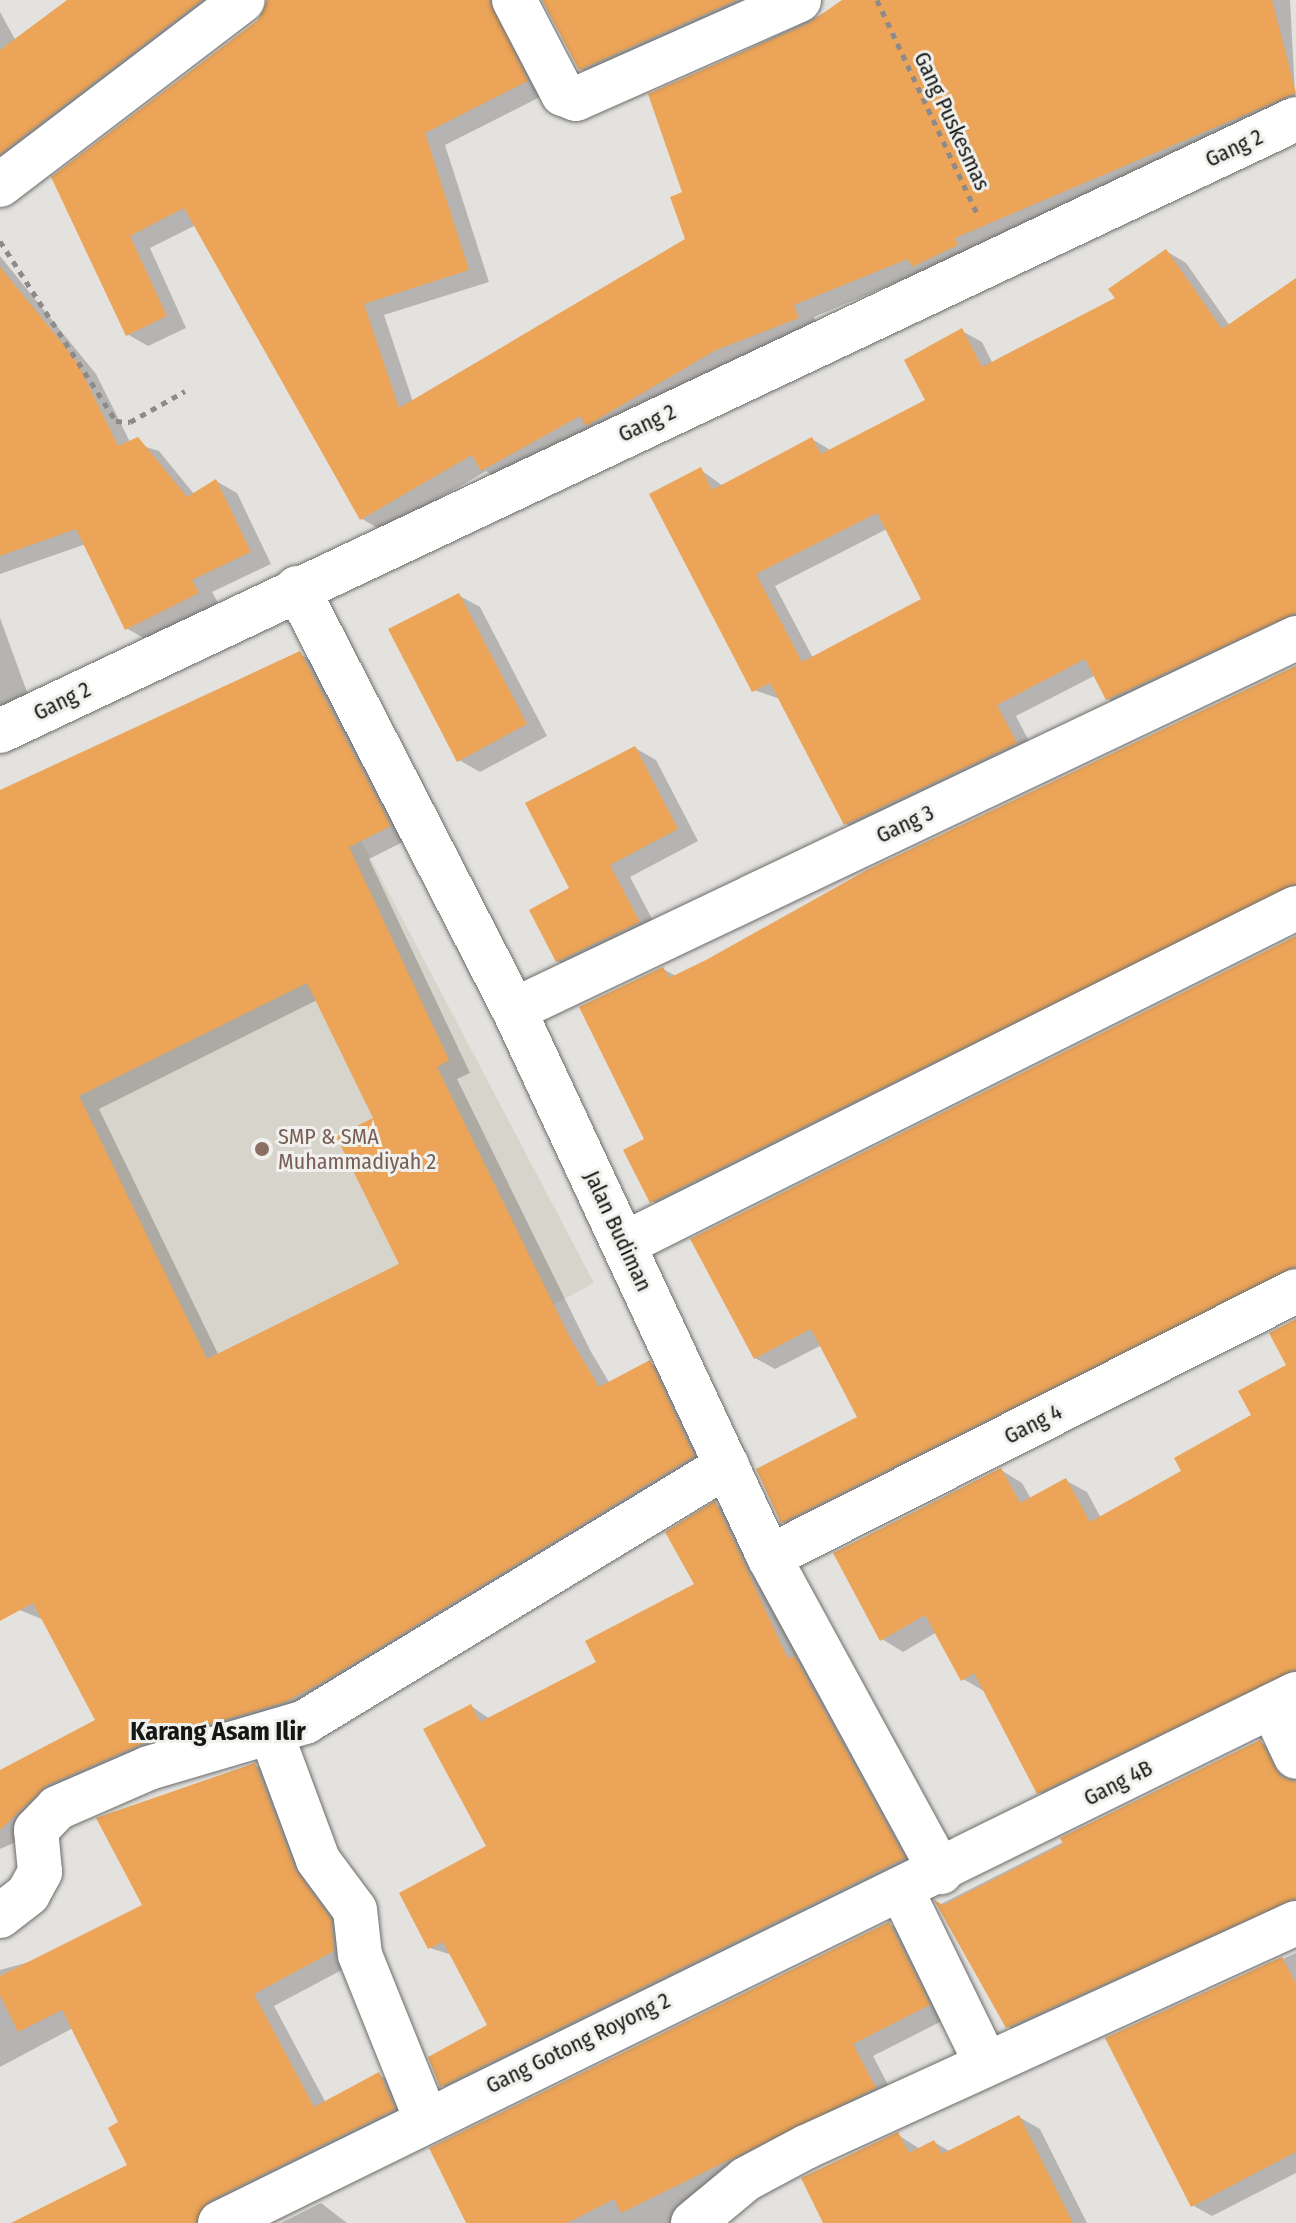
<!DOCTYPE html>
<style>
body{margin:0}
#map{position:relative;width:1296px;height:2223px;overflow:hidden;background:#e3e2df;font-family:"Fira Sans Condensed",sans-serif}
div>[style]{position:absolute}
.built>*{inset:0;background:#d7d5cb}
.shadow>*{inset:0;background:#0003}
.building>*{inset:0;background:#eba458}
.path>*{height:5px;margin-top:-2.5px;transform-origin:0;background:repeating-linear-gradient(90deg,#8c8b89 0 6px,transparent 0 12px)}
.roads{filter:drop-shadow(0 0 2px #6d6c6a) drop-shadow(0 0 2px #6d6c6a)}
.minor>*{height:44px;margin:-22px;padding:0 22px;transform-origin:22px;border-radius:22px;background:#fff}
.dots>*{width:22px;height:22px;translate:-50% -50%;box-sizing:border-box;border:4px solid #f0f0ed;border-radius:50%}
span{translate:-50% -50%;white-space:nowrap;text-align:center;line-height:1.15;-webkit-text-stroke:6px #f0f0ed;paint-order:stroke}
.street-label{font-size:22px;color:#161615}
.education-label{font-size:22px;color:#785e54}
.left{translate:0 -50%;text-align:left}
.quarter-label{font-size:26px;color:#161615;font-weight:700}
</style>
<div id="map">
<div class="built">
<i style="clip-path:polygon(361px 840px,594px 1283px,137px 1526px,0 1033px)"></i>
</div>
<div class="shadow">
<i style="clip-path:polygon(70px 0,238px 0,0 189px,0 12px,16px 41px)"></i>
<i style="clip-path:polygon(269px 0,514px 0,548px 93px,445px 145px,489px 282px,384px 315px,413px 402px,688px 240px,684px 194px,651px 95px,852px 0,1290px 0,1296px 113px,814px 317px,819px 330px,504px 482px,486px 471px,383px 531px,362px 519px,196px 225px,150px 248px,186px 328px,148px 346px,127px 334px,54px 178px,260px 21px)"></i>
<i style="clip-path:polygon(542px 0,763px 0,601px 81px,580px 69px)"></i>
<i style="clip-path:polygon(evenodd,1166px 251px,1186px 263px,1230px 326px,1296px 280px,1296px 631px,1128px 711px,1108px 699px,1096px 675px,1016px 716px,1036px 755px,866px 836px,846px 824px,780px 699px,754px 690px,701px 470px,723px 486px,812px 439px,832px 451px,927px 401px,962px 331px,982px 342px,993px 364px,1118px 299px,1166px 251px,887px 529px,924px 600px,813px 658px,775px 586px,887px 529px)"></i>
<i style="clip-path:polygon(0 256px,96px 374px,130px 442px,159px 451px,194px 494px,216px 481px,237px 493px,271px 564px,212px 592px,219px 605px,147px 640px,126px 628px,86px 544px,0 574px)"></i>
<i style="clip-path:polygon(458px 595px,480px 607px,547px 736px,480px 772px,459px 760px)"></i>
<i style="clip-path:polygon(0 618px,31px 703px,0 715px)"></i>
<i style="clip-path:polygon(evenodd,300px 654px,321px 666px,411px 838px,369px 859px,470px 1073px,457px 1079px,590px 1350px,610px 1384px,650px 1363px,671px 1375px,715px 1468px,307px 1713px,0 1849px,0 1772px,97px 1721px,44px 1620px,0 1602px,0 793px,300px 654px,317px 1000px,376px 1119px,402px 1265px,219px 1356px,99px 1109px,317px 1000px)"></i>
<i style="clip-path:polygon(1296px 668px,1296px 901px,672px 1213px,652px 1201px,647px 1140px,663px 969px,676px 976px)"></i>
<i style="clip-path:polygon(635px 748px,656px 760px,698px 841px,630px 877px,660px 934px,579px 973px,557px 961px)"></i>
<i style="clip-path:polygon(1296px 938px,1296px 1286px,802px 1533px,782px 1522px,860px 1418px,822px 1345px,775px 1369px,755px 1358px)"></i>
<i style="clip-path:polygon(1296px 1362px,1296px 1688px,1060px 1804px,1038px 1792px,984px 1691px,963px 1679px,937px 1632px,903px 1652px,882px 1639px,1001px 1470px,1022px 1483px,1031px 1499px,1065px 1480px,1087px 1492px,1101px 1518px,1184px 1471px,1254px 1416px)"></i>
<i style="clip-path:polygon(715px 1504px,733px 1513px,921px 1868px,459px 2096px,442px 2086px,490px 2026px,452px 1955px,430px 1948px,488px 1847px,471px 1706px,490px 1719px,599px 1663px,697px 1584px)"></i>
<i style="clip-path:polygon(1260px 1742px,1280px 1753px,1296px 1781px,1296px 1915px,1027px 2038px,1008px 2026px,939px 1905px)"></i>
<i style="clip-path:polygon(255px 1765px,277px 1777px,352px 1933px,355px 1963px,274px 2006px,326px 2103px,379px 2075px,400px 2087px,415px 2121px,220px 2223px,16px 2223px,129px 2166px,121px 2123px,73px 2028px,0 2067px,0 1970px,33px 1961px,144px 1906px)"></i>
<i style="clip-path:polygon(889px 1924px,911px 1936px,950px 2017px,873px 2056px,896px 2100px,696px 2223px,468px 2223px)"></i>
<i style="clip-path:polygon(1296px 1953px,1296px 2173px,1212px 2216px,1192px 2205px,1108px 2039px)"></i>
<i style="clip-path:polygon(1019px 2117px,1040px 2129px,1087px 2223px,826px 2223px,898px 2135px,920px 2149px,934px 2142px,951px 2152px)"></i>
<i style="clip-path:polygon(321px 2203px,347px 2223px,281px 2223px)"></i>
</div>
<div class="building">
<i style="clip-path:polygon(67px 0,202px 0,0 154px,0 50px)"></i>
<i style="clip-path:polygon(267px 0,489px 0,528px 81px,425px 133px,469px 270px,364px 304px,399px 408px,685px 239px,670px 197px,682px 192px,648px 94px,809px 23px,842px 0,1272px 0,1296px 93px,955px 238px,958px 245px,912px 267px,908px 259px,794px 305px,799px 318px,716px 350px,586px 426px,580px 416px,481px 471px,472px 455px,360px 520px,184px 208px,130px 236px,167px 316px,126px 336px,51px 177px,258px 20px)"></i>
<i style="clip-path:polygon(542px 0,737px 0,579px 70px)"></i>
<i style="clip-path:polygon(evenodd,1166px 249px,1222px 329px,1296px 278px,1296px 613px,1106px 700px,1085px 659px,997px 705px,1017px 743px,844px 825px,770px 683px,752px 692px,649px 494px,701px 467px,712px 490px,812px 437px,821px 454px,925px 400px,904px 360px,962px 328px,982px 367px,1115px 298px,1108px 289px,1166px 249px,877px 513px,921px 599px,802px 662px,756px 574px,877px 513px)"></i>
<i style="clip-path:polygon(0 267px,76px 360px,118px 446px,138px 437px,187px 497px,216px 479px,251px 552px,192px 580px,199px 593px,125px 630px,76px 529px,0 556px)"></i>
<i style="clip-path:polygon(459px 593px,527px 724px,457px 762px,388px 629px)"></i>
<i style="clip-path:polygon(evenodd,300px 651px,391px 826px,349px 847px,449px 1060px,437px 1067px,569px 1336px,599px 1387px,650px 1360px,694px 1456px,326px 1680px,285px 1702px,142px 1744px,47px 1785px,0 1830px,0 1770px,95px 1720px,33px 1603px,0 1621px,0 790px,300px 651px,307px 983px,373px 1118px,336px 1136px,399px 1264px,207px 1359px,79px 1096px,307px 983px)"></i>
<i style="clip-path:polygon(1296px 666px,1296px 883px,650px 1203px,623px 1150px,644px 1139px,579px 1007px,663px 967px,669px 978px,706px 960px,867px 870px)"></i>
<i style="clip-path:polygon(635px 746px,678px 829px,610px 865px,640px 922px,556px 962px,529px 910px,569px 888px,525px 803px)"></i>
<i style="clip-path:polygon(1296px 936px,1296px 1266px,781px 1523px,756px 1469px,857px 1417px,811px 1329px,754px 1359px,690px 1239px)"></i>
<i style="clip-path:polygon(1296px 1319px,1296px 1669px,1037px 1794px,974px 1673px,961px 1681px,925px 1615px,880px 1641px,833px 1553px,1001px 1468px,1020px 1503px,1066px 1478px,1090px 1522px,1181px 1471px,1174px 1458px,1251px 1415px,1238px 1391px,1286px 1365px,1269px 1333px)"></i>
<i style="clip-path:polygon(715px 1501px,788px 1659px,794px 1656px,905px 1858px,440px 2087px,428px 2057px,487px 2025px,443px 1942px,428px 1949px,399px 1893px,486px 1846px,423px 1729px,471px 1704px,480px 1722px,596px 1662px,585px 1641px,694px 1584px,665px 1532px)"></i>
<i style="clip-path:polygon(1260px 1740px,1281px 1777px,1296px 1782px,1296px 1898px,1006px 2028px,934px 1900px,943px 1905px,1063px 1844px,1060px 1838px)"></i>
<i style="clip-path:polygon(255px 1763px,295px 1869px,331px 1919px,334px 1951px,254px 1994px,314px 2107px,379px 2072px,395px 2109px,209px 2201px,195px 2223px,11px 2223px,127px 2165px,108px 2128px,118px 2122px,62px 2010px,18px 2032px,0 1995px,0 1976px,142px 1905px,96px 1818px)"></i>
<i style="clip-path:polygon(889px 1922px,930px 2005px,853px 2044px,876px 2088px,621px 2213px,614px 2199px,567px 2223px,466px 2223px,429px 2148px)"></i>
<i style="clip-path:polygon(1282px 1957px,1296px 1984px,1296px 2152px,1191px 2207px,1105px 2038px)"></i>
<i style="clip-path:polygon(1019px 2115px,1073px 2223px,823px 2223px,801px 2178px,898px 2132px,909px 2153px,934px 2140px,942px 2154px)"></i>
</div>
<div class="path">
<i style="left:877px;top:0;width:235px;rotate:64.9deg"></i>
<i style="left:0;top:241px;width:214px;rotate:57.2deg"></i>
<i style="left:116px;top:421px;width:14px;rotate:4deg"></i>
<i style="left:130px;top:422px;width:63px;rotate:-29.4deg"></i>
</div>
<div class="roads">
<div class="minor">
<i style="left:514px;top:0;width:106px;rotate:62.5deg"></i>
<i style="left:563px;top:94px;width:14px;rotate:21deg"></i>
<i style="left:576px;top:99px;width:244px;rotate:-23.9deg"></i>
<i style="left:0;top:185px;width:305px;rotate:-37.3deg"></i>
<i style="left:297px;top:588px;width:475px;rotate:62.8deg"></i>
<i style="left:514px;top:1010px;width:604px;rotate:65.01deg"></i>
<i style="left:769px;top:1557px;width:359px;rotate:61.4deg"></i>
<i style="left:0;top:731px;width:1433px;rotate:-25.28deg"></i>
<i style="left:514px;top:1010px;width:866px;rotate:-25.44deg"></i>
<i style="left:624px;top:1244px;width:751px;rotate:-26.57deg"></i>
<i style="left:769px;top:1557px;width:590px;rotate:-26.78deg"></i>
<i style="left:1272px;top:1706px;width:56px;rotate:64.8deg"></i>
<i style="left:272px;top:1736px;width:132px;rotate:69.6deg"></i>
<i style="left:318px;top:1860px;width:62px;rotate:53.5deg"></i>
<i style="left:355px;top:1910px;width:45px;rotate:83.7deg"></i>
<i style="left:360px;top:1955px;width:175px;rotate:68.1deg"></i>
<i style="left:901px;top:1889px;width:194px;rotate:64deg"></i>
<i style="left:0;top:1916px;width:36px;rotate:-38deg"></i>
<i style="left:28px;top:1894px;width:25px;rotate:-61deg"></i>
<i style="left:40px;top:1872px;width:42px;rotate:-95.4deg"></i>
<i style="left:36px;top:1830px;width:30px;rotate:-46deg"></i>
<i style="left:57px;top:1808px;width:100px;rotate:-23.5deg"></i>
<i style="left:149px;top:1768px;width:163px;rotate:-16.4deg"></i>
<i style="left:305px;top:1722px;width:494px;rotate:-31.3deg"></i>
<i style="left:220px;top:2223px;width:1199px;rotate:-26.18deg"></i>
<i style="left:693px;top:2223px;width:69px;rotate:-39.7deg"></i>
<i style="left:746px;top:2179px;width:68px;rotate:-28.1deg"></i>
<i style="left:806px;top:2147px;width:539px;rotate:-24.57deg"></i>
</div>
</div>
<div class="dots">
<i style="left:262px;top:1149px;background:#8d6e63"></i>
</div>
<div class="street-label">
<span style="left:952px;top:121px;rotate:65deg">Gang Puskesmas</span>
<span style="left:1234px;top:148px;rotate:-25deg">Gang 2</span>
<span style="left:647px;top:423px;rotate:-25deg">Gang 2</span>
<span style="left:62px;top:701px;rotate:-26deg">Gang 2</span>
<span style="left:905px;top:824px;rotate:-25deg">Gang 3</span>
<span style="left:618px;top:1231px;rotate:65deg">Jalan Budiman</span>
<span style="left:1033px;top:1424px;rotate:-27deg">Gang 4</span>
<span style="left:1118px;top:1783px;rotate:-27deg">Gang 4B</span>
<span style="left:578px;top:2043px;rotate:-26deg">Gang Gotong Royong 2</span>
</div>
<div class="education-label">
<span class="left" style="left:278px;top:1149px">SMP &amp; SMA<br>Muhammadiyah 2</span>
</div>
<div class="quarter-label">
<span style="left:218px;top:1732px">Karang Asam Ilir</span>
</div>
</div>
